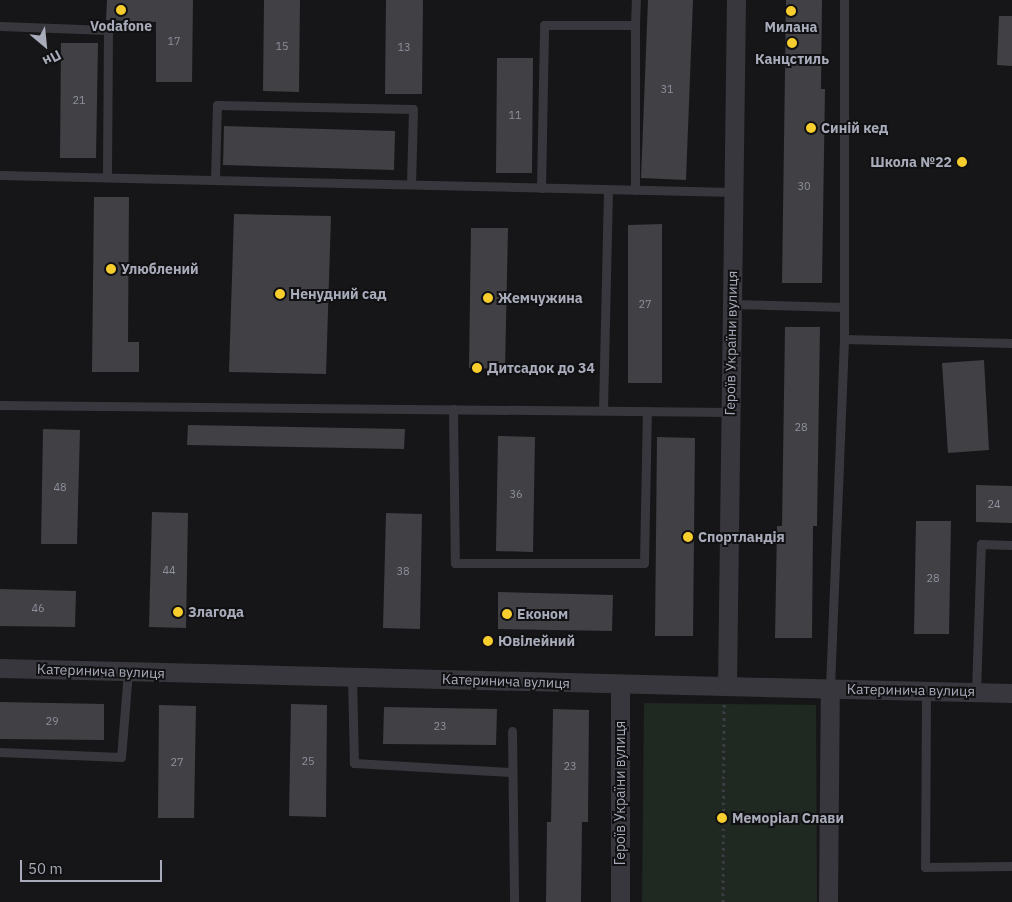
<!DOCTYPE html>
<meta charset="utf-8">
<style>
body{margin:0}
#map{position:relative;width:1012px;height:902px;overflow:hidden;background:#161618;font-family:"IBM Plex Sans",sans-serif}
div>[style]{position:absolute}
.green>*{inset:0;background:#202822}
.building>*{inset:0;background:#404045}
.path>*{height:3px;margin-top:-1.5px;transform-origin:0;background:repeating-linear-gradient(90deg,#3d3e44 0 2.5px,transparent 0 6.5px)}
.service>*{height:9px;margin:-4.5px;padding:0 4.5px;transform-origin:4.5px;border-radius:4.5px;background:#37373d}
.minor>*{height:19px;margin:-9.5px;padding:0 9.5px;transform-origin:9.5px;border-radius:9.5px;background:#37373d}
.dots>*{width:14px;height:14px;translate:-50% -50%;box-sizing:border-box;border:2px solid #111113;border-radius:50%}
span{translate:-50% -50%;white-space:nowrap;text-align:center;line-height:1.15;-webkit-text-stroke:4px #111113;paint-order:stroke}
.number-label{font-size:11px;color:#8e909c}
.number-label span{-webkit-text-stroke-width:0}
.poi-label{font-size:14px;color:#a8abb9;font-weight:700}
.left{translate:0 -50%;text-align:left}
.right{translate:-100% -50%;text-align:right}
.street-label{font-size:14px;color:#a8abb9}
.north{position:absolute;left:20px;top:20px;width:50px;height:50px;-webkit-text-stroke:4px #111113;paint-order:stroke;rotate:152deg;font-size:14px;font-weight:700;line-height:20px;text-align:center;color:#a8abb9}
.north::after{content:'';display:block;margin:auto;width:18px;height:22px;background:#a8abb9;clip-path:polygon(50% 0,100% 100%,50% 72%,0 100%)}
.scale{position:absolute;left:20px;top:860px;width:142px;height:22px;box-sizing:border-box;border:2px solid #a8abb9;border-top:0;padding-left:6px;font-size:15px;line-height:18px;white-space:nowrap;color:#a8abb9;-webkit-text-stroke:4px #111113;paint-order:stroke}
</style>
<div id="map">
<div class="green">
<i style="clip-path:polygon(644px 703px,816px 705px,817px 902px,642px 902px)"></i>
</div>
<div class="building">
<i style="clip-path:polygon(107px 0,193px 0,192px 82px,156px 82px,156px 22px,106px 20px)"></i>
<i style="clip-path:polygon(264px 0,300px 0,299px 92px,263px 91px)"></i>
<i style="clip-path:polygon(386px 0,423px 0,422px 94px,385px 94px)"></i>
<i style="clip-path:polygon(648px 0,693px 0,686px 180px,641px 178px)"></i>
<i style="clip-path:polygon(786px 0,822px 0,821px 89px,825px 89px,822px 283px,782px 283px)"></i>
<i style="clip-path:polygon(999px 16px,1012px 16px,1012px 66px,997px 65px)"></i>
<i style="clip-path:polygon(61px 43px,98px 43px,96px 158px,60px 158px)"></i>
<i style="clip-path:polygon(497px 58px,533px 58px,532px 173px,496px 173px)"></i>
<i style="clip-path:polygon(224px 126px,395px 131px,394px 170px,223px 165px)"></i>
<i style="clip-path:polygon(94px 197px,129px 197px,128px 342px,139px 342px,139px 372px,92px 372px)"></i>
<i style="clip-path:polygon(234px 214px,331px 216px,326px 374px,229px 372px)"></i>
<i style="clip-path:polygon(662px 224px,662px 383px,628px 383px,628px 225px)"></i>
<i style="clip-path:polygon(471px 228px,508px 228px,505px 369px,469px 368px)"></i>
<i style="clip-path:polygon(785px 327px,820px 327px,817px 526px,813px 526px,812px 638px,775px 638px,777px 526px,782px 526px)"></i>
<i style="clip-path:polygon(984px 360px,989px 450px,948px 453px,942px 363px)"></i>
<i style="clip-path:polygon(188px 425px,405px 429px,404px 449px,187px 445px)"></i>
<i style="clip-path:polygon(43px 429px,80px 430px,77px 544px,41px 544px)"></i>
<i style="clip-path:polygon(498px 436px,535px 437px,533px 552px,496px 551px)"></i>
<i style="clip-path:polygon(657px 437px,695px 438px,693px 636px,655px 636px)"></i>
<i style="clip-path:polygon(976px 485px,1012px 486px,1012px 523px,976px 522px)"></i>
<i style="clip-path:polygon(152px 512px,188px 513px,186px 628px,149px 627px)"></i>
<i style="clip-path:polygon(386px 513px,422px 514px,420px 629px,383px 628px)"></i>
<i style="clip-path:polygon(916px 521px,951px 521px,949px 634px,914px 634px)"></i>
<i style="clip-path:polygon(0 589px,76px 591px,75px 627px,0 626px)"></i>
<i style="clip-path:polygon(498px 592px,613px 595px,612px 631px,498px 629px)"></i>
<i style="clip-path:polygon(0 702px,104px 704px,104px 740px,0 739px)"></i>
<i style="clip-path:polygon(291px 704px,327px 705px,326px 817px,289px 816px)"></i>
<i style="clip-path:polygon(159px 705px,196px 706px,194px 818px,158px 818px)"></i>
<i style="clip-path:polygon(384px 707px,497px 709px,496px 745px,383px 744px)"></i>
<i style="clip-path:polygon(553px 709px,589px 710px,588px 822px,582px 822px,581px 902px,546px 902px,547px 822px,551px 822px)"></i>
</div>
<div class="path">
<i style="left:723px;top:902px;width:198px;rotate:-89.7deg"></i>
</div>
<div class="service">
<i style="left:844px;top:0;width:339px;rotate:90deg"></i>
<i style="left:635px;top:25px;width:25px;rotate:-88deg"></i>
<i style="left:0;top:26px;width:108px;rotate:2.1deg"></i>
<i style="left:108px;top:30px;width:146px;rotate:90.4deg"></i>
<i style="left:0;top:175px;width:733px;rotate:1.33deg"></i>
<i style="left:215px;top:179px;width:74px;rotate:-88.5deg"></i>
<i style="left:217px;top:105px;width:196px;rotate:1.2deg"></i>
<i style="left:413px;top:109px;width:75px;rotate:91.5deg"></i>
<i style="left:541px;top:188px;width:163px;rotate:-88.9deg"></i>
<i style="left:544px;top:25px;width:91px"></i>
<i style="left:635px;top:25px;width:165px;rotate:90deg"></i>
<i style="left:732px;top:304px;width:112px;rotate:1.5deg"></i>
<i style="left:0;top:405px;width:730px;rotate:0.55deg"></i>
<i style="left:453px;top:409px;width:154px;rotate:89.3deg"></i>
<i style="left:455px;top:563px;width:189px"></i>
<i style="left:644px;top:563px;width:152px;rotate:-88.9deg"></i>
<i style="left:603px;top:410px;width:220px;rotate:-88.7deg"></i>
<i style="left:352px;top:677px;width:86px;rotate:88.7deg"></i>
<i style="left:354px;top:763px;width:158px;rotate:3.3deg"></i>
<i style="left:830px;top:688px;width:349px;rotate:-87.7deg"></i>
<i style="left:844px;top:339px;width:168px;rotate:1.4deg"></i>
<i style="left:926px;top:691px;width:176px;rotate:90.3deg"></i>
<i style="left:925px;top:867px;width:87px;rotate:-0.7deg"></i>
<i style="left:976px;top:692px;width:148px;rotate:-88.1deg"></i>
<i style="left:981px;top:544px;width:31px;rotate:2deg"></i>
<i style="left:512px;top:731px;width:171px;rotate:89.3deg"></i>
<i style="left:0;top:752px;width:121px;rotate:2.4deg"></i>
<i style="left:121px;top:757px;width:86px;rotate:-85.3deg"></i>
</div>
<div class="minor">
<i style="left:0;top:668px;width:1012px;rotate:1.42deg"></i>
<i style="left:727px;top:686px;width:686px;rotate:-89.25deg"></i>
<i style="left:620px;top:902px;width:218px;rotate:-90deg"></i>
<i style="left:828px;top:902px;width:214px;rotate:-89.5deg"></i>
</div>
<div class="dots">
<i style="left:121px;top:10px;background:#f8ce2e"></i>
<i style="left:791px;top:11px;background:#f8ce2e"></i>
<i style="left:792px;top:43px;background:#f8ce2e"></i>
<i style="left:811px;top:128px;background:#f8ce2e"></i>
<i style="left:962px;top:162px;background:#f8ce2e"></i>
<i style="left:111px;top:269px;background:#f8ce2e"></i>
<i style="left:280px;top:294px;background:#f8ce2e"></i>
<i style="left:488px;top:298px;background:#f8ce2e"></i>
<i style="left:477px;top:368px;background:#f8ce2e"></i>
<i style="left:688px;top:537px;background:#f8ce2e"></i>
<i style="left:178px;top:612px;background:#f8ce2e"></i>
<i style="left:507px;top:614px;background:#f8ce2e"></i>
<i style="left:488px;top:641px;background:#f8ce2e"></i>
<i style="left:722px;top:818px;background:#f8ce2e"></i>
</div>
<div class="number-label">
<span style="left:174px;top:41px">17</span>
<span style="left:282px;top:46px">15</span>
<span style="left:404px;top:47px">13</span>
<span style="left:667px;top:89px">31</span>
<span style="left:79px;top:100px">21</span>
<span style="left:515px;top:115px">11</span>
<span style="left:804px;top:186px">30</span>
<span style="left:645px;top:304px">27</span>
<span style="left:801px;top:427px">28</span>
<span style="left:60px;top:487px">48</span>
<span style="left:516px;top:494px">36</span>
<span style="left:994px;top:504px">24</span>
<span style="left:169px;top:570px">44</span>
<span style="left:403px;top:571px">38</span>
<span style="left:933px;top:578px">28</span>
<span style="left:38px;top:608px">46</span>
<span style="left:52px;top:721px">29</span>
<span style="left:440px;top:726px">23</span>
<span style="left:308px;top:761px">25</span>
<span style="left:177px;top:762px">27</span>
<span style="left:570px;top:766px">23</span>
</div>
<div class="poi-label">
<span style="left:121px;top:26px">Vodafone</span>
<span style="left:791px;top:27px">Милана</span>
<span style="left:792px;top:59px">Канцстиль</span>
<span class="left" style="left:821px;top:128px">Синій кед</span>
<span class="right" style="left:952px;top:162px">Школа №22</span>
<span class="left" style="left:121px;top:269px">Улюблений</span>
<span class="left" style="left:290px;top:294px">Ненудний сад</span>
<span class="left" style="left:498px;top:298px">Жемчужина</span>
<span class="left" style="left:487px;top:368px">Дитсадок до 34</span>
<span class="left" style="left:698px;top:537px">Спортландія</span>
<span class="left" style="left:188px;top:612px">Злагода</span>
<span class="left" style="left:517px;top:614px">Економ</span>
<span class="left" style="left:498px;top:641px">Ювілейний</span>
<span class="left" style="left:732px;top:818px">Меморіал Слави</span>
</div>
<div class="street-label">
<span style="left:731px;top:343px;rotate:-89deg">Героїв України вулиця</span>
<span style="left:101px;top:671px;rotate:2deg">Катеринича вулиця</span>
<span style="left:506px;top:681px;rotate:2deg">Катеринича вулиця</span>
<span style="left:911px;top:690px;rotate:1deg">Катеринича вулиця</span>
<span style="left:620px;top:793px;rotate:-90deg">Героїв України вулиця</span>
</div>
<div class="north">Пн</div>
<div class="scale">50 m</div>
</div>
